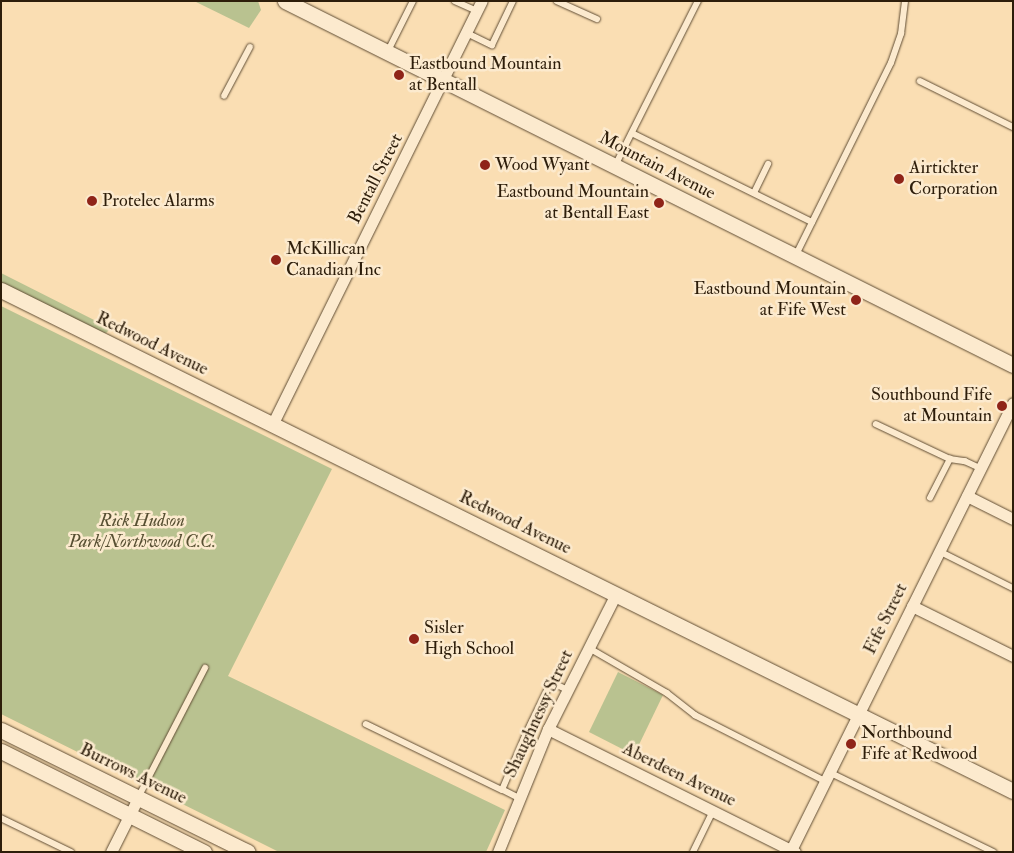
<!DOCTYPE html>
<style>
body{margin:0}
#map{position:relative;width:1014px;height:853px;overflow:hidden;background:#fadeb3;font-family:"IM FELL Double Pica",serif}
div>[style]{position:absolute}
.green>*{inset:0;background:#b9c290}
.roads{filter:drop-shadow(0 0 1px #604d34) drop-shadow(0 0 1px #604d34)}
.lane>*{height:5.5px;margin:-2.75px;padding:0 2.75px;transform-origin:2.75px;border-radius:2.75px;background:#fceace}
.street>*{height:11px;margin:-5.5px;padding:0 5.5px;transform-origin:5.5px;border-radius:5.5px;background:#fceace}
.secondary>*{height:15px;margin:-7.5px;padding:0 7.5px;transform-origin:7.5px;border-radius:7.5px;background:#fceace}
.dots>*{width:14px;height:14px;translate:-50% -50%;box-sizing:border-box;border:2px solid #fceace;border-radius:50%}
span{translate:-50% -50%;white-space:nowrap;text-align:center;line-height:1.15;-webkit-text-stroke:5px #fceace;paint-order:stroke}
.poi-label{font-size:18px;color:#2d1d0a}
.left{translate:0 -50%;text-align:left}
.right{translate:-100% -50%;text-align:right}
.street-label{font-size:18px;color:#2d1d0a}
.park-label{font-size:18px;color:#574f32;font-style:italic}
.frame{position:absolute;inset:0;border:2px solid #2d1d0a;pointer-events:none}
</style>
<div id="map">
<div class="green">
<i style="clip-path:polygon(194px 1px,258px 1px,261px 10px,249px 28px)"></i>
<i style="clip-path:polygon(1px 273px,106px 326px,110px 320px,111px 328px,106px 333px,102px 333px,1px 283px)"></i>
<i style="clip-path:polygon(1px 306px,332px 469px,228px 676px,505px 810px,486px 852px,279px 852px,1px 714px)"></i>
<i style="clip-path:polygon(618px 672px,663px 695px,634px 755px,589px 732px)"></i>
</div>
<div class="roads">
<div class="lane">
<i style="left:455px;top:1px;width:24px;rotate:24deg"></i>
<i style="left:557px;top:1px;width:44px;rotate:24.2deg"></i>
<i style="left:467px;top:33px;width:28px;rotate:26deg"></i>
<i style="left:492px;top:45px;width:49px;rotate:-64.5deg"></i>
<i style="left:388px;top:51px;width:56px;rotate:-63.4deg"></i>
<i style="left:920px;top:81px;width:104px;rotate:26.3deg"></i>
<i style="left:224px;top:96px;width:55px;rotate:-62deg"></i>
<i style="left:632px;top:133px;width:201px;rotate:26.3deg"></i>
<i style="left:615px;top:166px;width:185px;rotate:-63.3deg"></i>
<i style="left:754px;top:193px;width:32px;rotate:-64deg"></i>
<i style="left:796px;top:255px;width:214px;rotate:-63.7deg"></i>
<i style="left:891px;top:63px;width:31px;rotate:-71deg"></i>
<i style="left:901px;top:34px;width:33px;rotate:-83deg"></i>
<i style="left:876px;top:424px;width:82px;rotate:25.3deg"></i>
<i style="left:950px;top:459px;width:15px;rotate:8deg"></i>
<i style="left:965px;top:461px;width:17px;rotate:25deg"></i>
<i style="left:930px;top:498px;width:44px;rotate:-62.9deg"></i>
<i style="left:939px;top:551px;width:83px;rotate:26.6deg"></i>
<i style="left:589px;top:648px;width:90px;rotate:30deg"></i>
<i style="left:667px;top:693px;width:36px;rotate:38deg"></i>
<i style="left:695px;top:715px;width:146px;rotate:26.9deg"></i>
<i style="left:366px;top:724px;width:151px;rotate:25.9deg"></i>
<i style="left:829px;top:772px;width:183px;rotate:25.9deg"></i>
<i style="left:139px;top:796px;width:144px;rotate:-62.7deg"></i>
<i style="left:520px;top:799px;width:20px;rotate:-153deg"></i>
<i style="left:502px;top:790px;width:59px;rotate:-66.9deg"></i>
<i style="left:525px;top:736px;width:60px;rotate:-64.3deg"></i>
<i style="left:551px;top:682px;width:19px;rotate:25deg"></i>
<i style="left:1px;top:818px;width:78px;rotate:25.9deg"></i>
<i style="left:693px;top:852px;width:46px;rotate:-64deg"></i>
</div>
<div class="street">
<i style="left:272px;top:425px;width:473px;rotate:-63.7deg"></i>
<i style="left:967px;top:496px;width:51px;rotate:26.6deg"></i>
<i style="left:912px;top:606px;width:113px;rotate:26.3deg"></i>
<i style="left:548px;top:729px;width:276px;rotate:26.5deg"></i>
<i style="left:111px;top:852px;width:60px;rotate:-63.4deg"></i>
<i style="left:498px;top:852px;width:133px;rotate:-67.9deg"></i>
<i style="left:548px;top:729px;width:151px;rotate:-63.3deg"></i>
<i style="left:790px;top:852px;width:501px;rotate:-63.59deg"></i>
</div>
<div class="secondary">
<i style="left:285px;top:1px;width:814px;rotate:26.57deg"></i>
<i style="left:1px;top:290px;width:1129px;rotate:26.34deg"></i>
<i style="left:1px;top:730px;width:275px;rotate:26.3deg"></i>
<i style="left:1px;top:751px;width:227px;rotate:26.5deg"></i>
</div>
</div>
<div class="dots">
<i style="left:399px;top:75px;background:#8f2418"></i>
<i style="left:485px;top:165px;background:#8f2418"></i>
<i style="left:899px;top:179px;background:#8f2418"></i>
<i style="left:92px;top:201px;background:#8f2418"></i>
<i style="left:659px;top:203px;background:#8f2418"></i>
<i style="left:276px;top:260px;background:#8f2418"></i>
<i style="left:856px;top:300px;background:#8f2418"></i>
<i style="left:1002px;top:406px;background:#8f2418"></i>
<i style="left:414px;top:639px;background:#8f2418"></i>
<i style="left:851px;top:744px;background:#8f2418"></i>
</div>
<div class="poi-label">
<span class="left" style="left:409px;top:75px">Eastbound Mountain<br>at Bentall</span>
<span class="left" style="left:495px;top:165px">Wood Wyant</span>
<span class="left" style="left:909px;top:179px">Airtickter<br>Corporation</span>
<span class="right" style="left:649px;top:203px">Eastbound Mountain<br>at Bentall East</span>
<span class="left" style="left:102px;top:201px">Protelec Alarms</span>
<span class="left" style="left:286px;top:260px">McKillican<br>Canadian Inc</span>
<span class="right" style="left:846px;top:300px">Eastbound Mountain<br>at Fife West</span>
<span class="right" style="left:992px;top:406px">Southbound Fife<br>at Mountain</span>
<span class="left" style="left:424px;top:639px">Sisler<br>High School</span>
<span class="left" style="left:861px;top:744px">Northbound<br>Fife at Redwood</span>
</div>
<div class="street-label">
<span style="left:657px;top:166px;rotate:27deg">Mountain Avenue</span>
<span style="left:376px;top:179px;rotate:-63deg">Bentall Street</span>
<span style="left:152px;top:344px;rotate:26deg">Redwood Avenue</span>
<span style="left:515px;top:523px;rotate:26deg">Redwood Avenue</span>
<span style="left:886px;top:619px;rotate:-64deg">Fife Street</span>
<span style="left:539px;top:714px;rotate:-65deg">Shaughnessy Street</span>
<span style="left:133px;top:774px;rotate:26deg">Burrows Avenue</span>
<span style="left:679px;top:775px;rotate:26deg">Aberdeen Avenue</span>
</div>
<div class="park-label">
<span style="left:142px;top:532px">Rick Hudson<br>Park/Northwood C.C.</span>
</div>
<div class="frame"></div>
</div>
